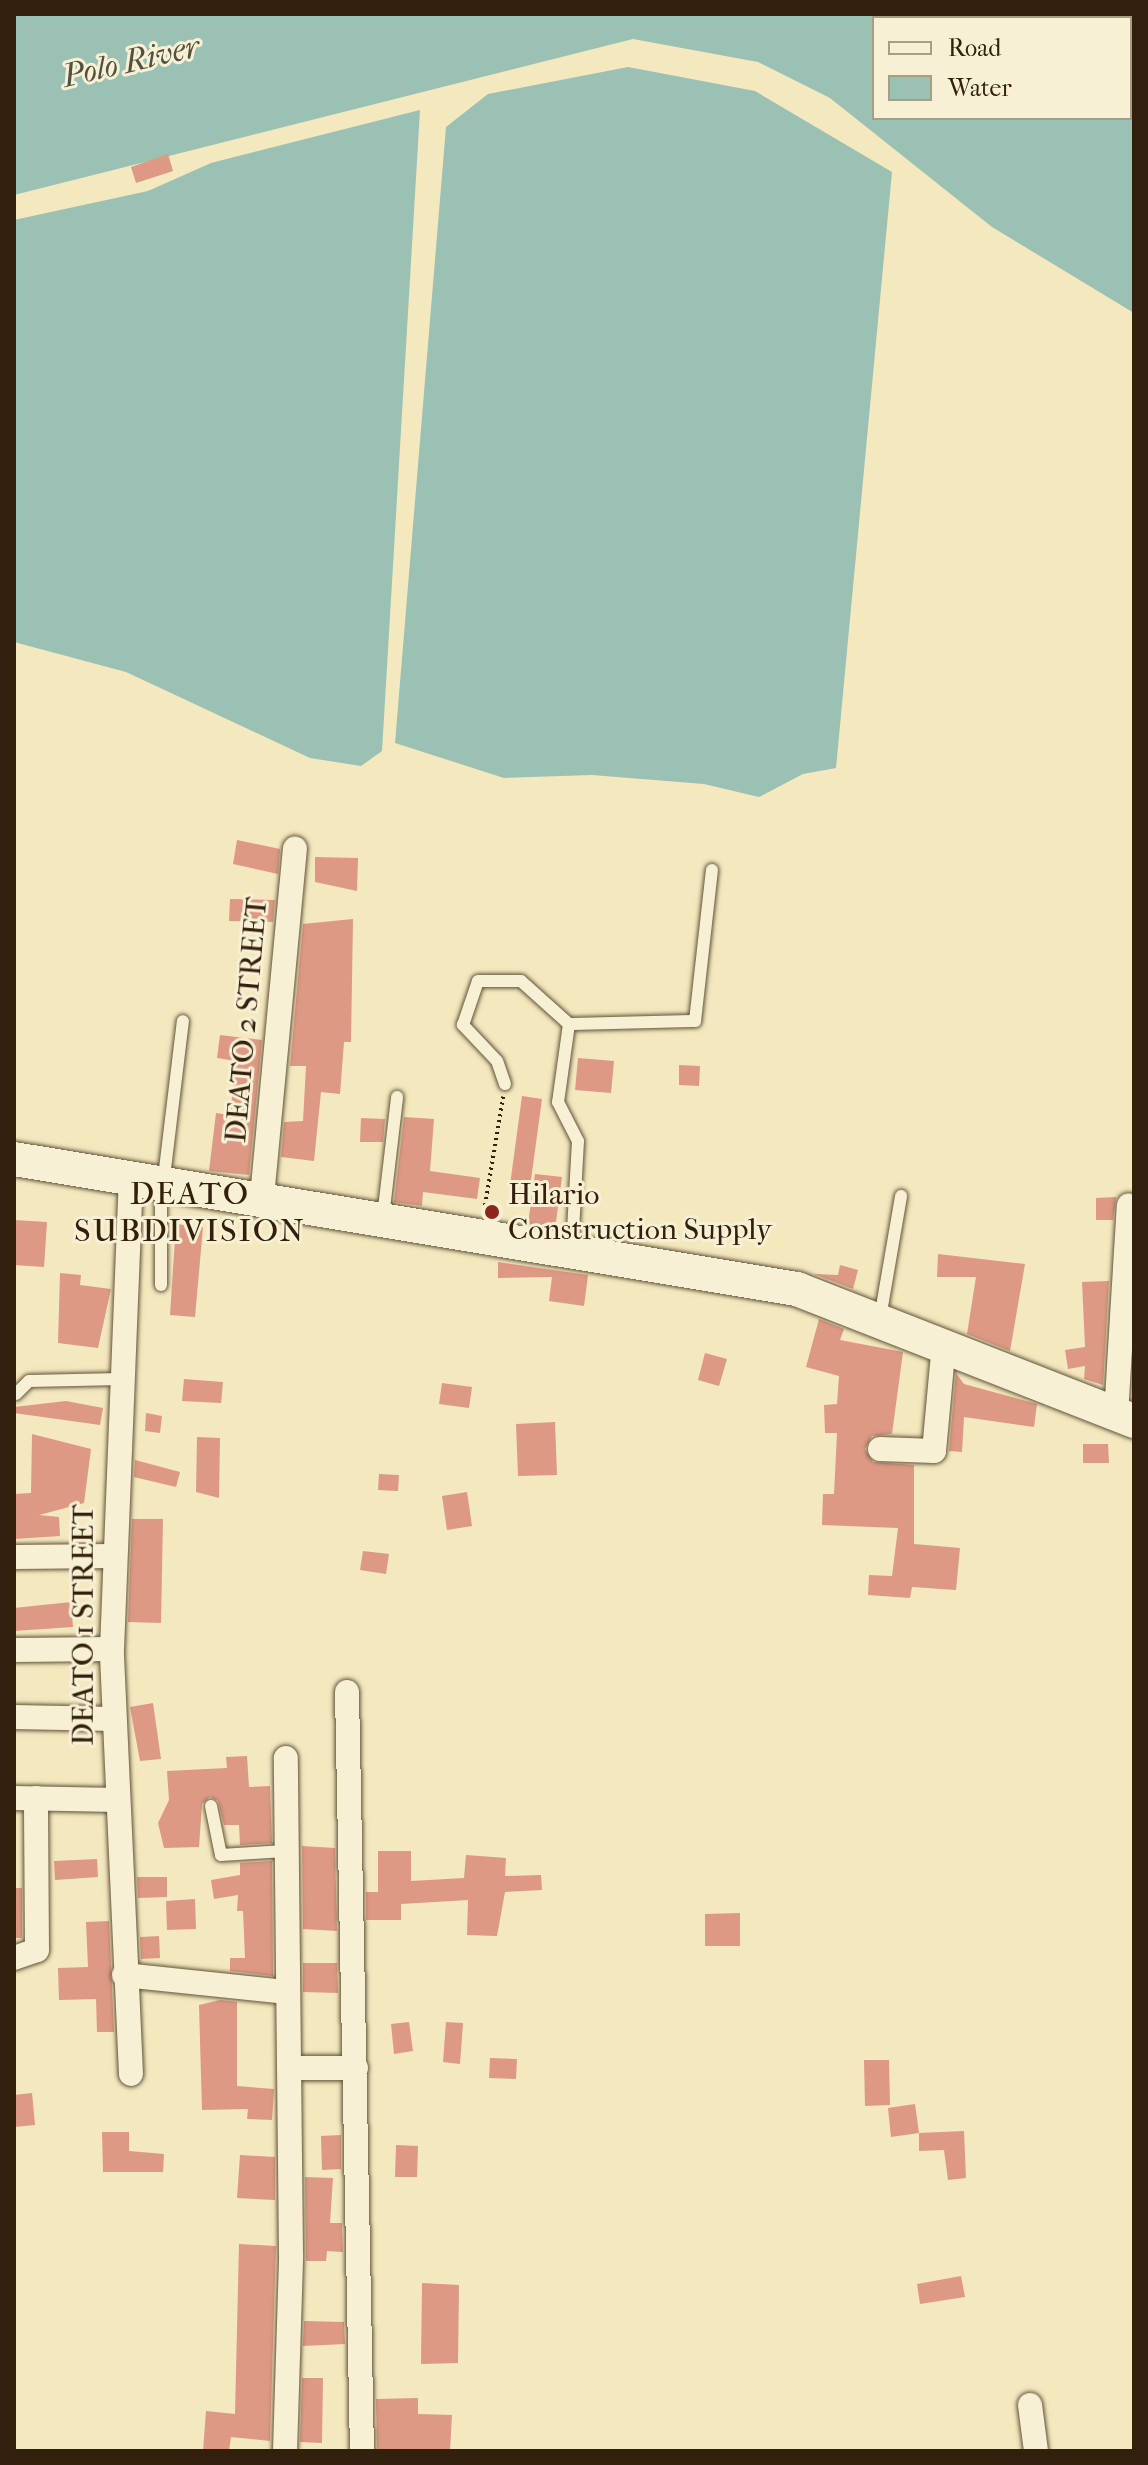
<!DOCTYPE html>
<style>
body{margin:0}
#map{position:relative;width:1148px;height:2465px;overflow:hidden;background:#f3e8be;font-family:"IM FELL French Canon",serif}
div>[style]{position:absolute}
.water>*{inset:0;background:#9bc0b4}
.building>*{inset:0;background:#dd9984}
.path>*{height:4px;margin-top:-2px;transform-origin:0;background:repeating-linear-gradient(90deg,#32200d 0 2px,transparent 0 6px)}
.roads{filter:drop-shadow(0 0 2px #625239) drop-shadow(0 0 2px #625239)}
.lane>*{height:12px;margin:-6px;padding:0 6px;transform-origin:6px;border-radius:6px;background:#f7f0d5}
.street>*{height:24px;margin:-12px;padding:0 12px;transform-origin:12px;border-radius:12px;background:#f7f0d5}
.secondary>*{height:34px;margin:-17px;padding:0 17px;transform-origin:17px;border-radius:17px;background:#f7f0d5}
.dots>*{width:22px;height:22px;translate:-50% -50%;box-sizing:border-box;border:4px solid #f7f0d5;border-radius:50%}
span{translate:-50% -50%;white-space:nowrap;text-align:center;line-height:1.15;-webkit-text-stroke:6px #f7f0d5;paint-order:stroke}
.street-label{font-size:30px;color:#32200d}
.poi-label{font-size:30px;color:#32200d}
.left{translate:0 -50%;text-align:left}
.water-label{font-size:32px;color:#52503f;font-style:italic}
.neighbourhood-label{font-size:32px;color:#32200d;letter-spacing:2px}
.frame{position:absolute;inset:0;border:16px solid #32200d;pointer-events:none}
.legend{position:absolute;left:872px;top:16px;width:260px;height:104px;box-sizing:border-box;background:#f7f0d5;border:2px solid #a89d85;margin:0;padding:10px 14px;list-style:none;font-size:24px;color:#32200d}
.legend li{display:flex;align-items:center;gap:16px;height:40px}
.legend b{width:40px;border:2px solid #a89d85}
</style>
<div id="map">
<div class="water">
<i style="clip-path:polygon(14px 14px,1056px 14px,1062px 18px,874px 18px,874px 118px,1130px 118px,1134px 66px,1134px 313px,992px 227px,830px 98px,758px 62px,633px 39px,14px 195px)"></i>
<i style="clip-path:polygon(628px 67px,755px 91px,892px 172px,836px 768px,803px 774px,759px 797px,704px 784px,592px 775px,504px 778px,395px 743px,446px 127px,488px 94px)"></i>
<i style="clip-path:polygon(420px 110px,382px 751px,361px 766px,310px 758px,126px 672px,14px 642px,14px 220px,148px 191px,211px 163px)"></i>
</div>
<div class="building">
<i style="clip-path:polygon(168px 154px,173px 171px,136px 183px,131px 167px)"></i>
<i style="clip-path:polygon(237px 840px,280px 849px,278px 874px,233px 864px)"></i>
<i style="clip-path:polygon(315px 857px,358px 858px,357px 891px,315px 882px)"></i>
<i style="clip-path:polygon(230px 899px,275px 900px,273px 922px,229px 921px)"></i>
<i style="clip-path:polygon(353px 919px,351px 1042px,344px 1042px,340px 1094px,321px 1092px,314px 1161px,281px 1157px,284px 1122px,303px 1121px,306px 1066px,290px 1066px,303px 924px)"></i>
<i style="clip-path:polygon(220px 1035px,262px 1040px,249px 1175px,209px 1171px,216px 1113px,230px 1115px,236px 1061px,217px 1058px)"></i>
<i style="clip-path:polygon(578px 1058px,614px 1061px,611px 1093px,575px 1090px)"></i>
<i style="clip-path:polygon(679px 1065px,700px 1066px,699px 1086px,679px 1085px)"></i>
<i style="clip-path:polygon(522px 1096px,542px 1099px,530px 1187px,510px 1185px)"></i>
<i style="clip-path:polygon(404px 1117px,434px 1119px,430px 1171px,480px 1178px,477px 1199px,423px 1192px,422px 1206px,394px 1202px)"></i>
<i style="clip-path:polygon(361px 1118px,385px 1119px,383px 1142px,360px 1142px)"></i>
<i style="clip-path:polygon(535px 1174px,562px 1177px,555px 1229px,528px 1224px)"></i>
<i style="clip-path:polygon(1116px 1197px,1113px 1220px,1096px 1220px,1096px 1198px)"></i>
<i style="clip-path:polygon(14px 1220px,47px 1222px,44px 1267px,14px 1265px)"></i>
<i style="clip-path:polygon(176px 1224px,203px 1227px,195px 1317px,170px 1315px)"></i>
<i style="clip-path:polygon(938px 1254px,1025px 1264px,1010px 1351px,967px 1334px,976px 1277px,937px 1277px)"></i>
<i style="clip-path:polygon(498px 1262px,588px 1275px,584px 1306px,549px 1301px,552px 1277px,498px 1278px)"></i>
<i style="clip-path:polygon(840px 1265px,858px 1270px,853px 1289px,814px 1274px,838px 1275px)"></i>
<i style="clip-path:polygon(60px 1273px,81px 1275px,80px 1285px,111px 1289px,98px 1348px,58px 1343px)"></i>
<i style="clip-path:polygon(1109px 1281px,1103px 1385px,1084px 1379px,1085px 1366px,1068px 1369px,1065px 1350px,1085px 1347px,1082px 1282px)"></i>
<i style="clip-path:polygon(819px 1319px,844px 1329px,840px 1340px,903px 1352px,892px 1434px,872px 1436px,865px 1449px,873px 1462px,914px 1465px,914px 1544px,960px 1548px,956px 1590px,912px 1587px,910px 1598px,868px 1595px,869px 1575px,892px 1576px,898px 1528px,822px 1525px,823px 1494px,834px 1494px,837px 1433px,825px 1433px,824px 1405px,837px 1404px,839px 1376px,806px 1367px)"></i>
<i style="clip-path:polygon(705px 1353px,727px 1359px,719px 1386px,698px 1380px)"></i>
<i style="clip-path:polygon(956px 1373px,964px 1384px,1037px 1404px,1034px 1427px,964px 1417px,962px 1452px,949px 1451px)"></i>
<i style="clip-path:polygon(184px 1379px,223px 1382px,221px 1403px,182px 1401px)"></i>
<i style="clip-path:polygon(442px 1383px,472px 1387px,469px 1408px,439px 1404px)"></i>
<i style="clip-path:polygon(66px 1401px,103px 1408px,100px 1425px,14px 1413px,14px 1407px)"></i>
<i style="clip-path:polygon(146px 1413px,162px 1416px,160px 1433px,145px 1431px)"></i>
<i style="clip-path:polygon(555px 1422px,557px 1475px,518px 1476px,516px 1424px)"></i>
<i style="clip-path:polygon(32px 1434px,91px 1449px,84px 1503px,39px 1515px,59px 1517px,60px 1536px,14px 1539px,14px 1494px,31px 1493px)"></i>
<i style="clip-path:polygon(197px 1437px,220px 1438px,219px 1498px,196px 1492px)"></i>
<i style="clip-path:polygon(1083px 1444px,1108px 1444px,1109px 1463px,1083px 1463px)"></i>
<i style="clip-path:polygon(135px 1460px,180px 1472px,176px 1487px,134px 1477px)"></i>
<i style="clip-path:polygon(379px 1474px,399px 1475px,398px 1491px,378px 1490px)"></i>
<i style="clip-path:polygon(467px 1492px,472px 1526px,447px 1530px,442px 1496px)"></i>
<i style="clip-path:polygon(132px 1519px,163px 1519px,161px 1623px,128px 1622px)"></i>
<i style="clip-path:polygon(363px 1551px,389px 1554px,386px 1574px,360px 1570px)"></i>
<i style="clip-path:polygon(71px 1602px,73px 1627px,14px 1631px,14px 1608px)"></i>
<i style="clip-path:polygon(153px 1703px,161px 1759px,140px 1761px,130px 1707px)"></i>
<i style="clip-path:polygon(247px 1756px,249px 1787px,270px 1786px,272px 1843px,240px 1845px,239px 1825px,224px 1825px,218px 1801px,210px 1797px,202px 1804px,199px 1847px,164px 1848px,158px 1823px,169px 1800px,167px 1771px,227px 1768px,226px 1757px)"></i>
<i style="clip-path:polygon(302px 1846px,335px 1848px,337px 1931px,303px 1929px)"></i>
<i style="clip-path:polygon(378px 1851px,411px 1851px,411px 1881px,464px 1878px,466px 1855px,506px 1858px,505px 1876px,541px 1875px,542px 1890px,505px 1892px,497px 1936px,467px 1935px,468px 1900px,401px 1904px,401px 1920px,366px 1920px,366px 1892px,378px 1892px)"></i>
<i style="clip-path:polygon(97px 1859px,98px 1877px,55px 1880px,54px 1861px)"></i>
<i style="clip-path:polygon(272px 1861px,273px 1976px,230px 1971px,230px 1958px,245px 1958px,243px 1911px,237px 1911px,238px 1895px,214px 1899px,211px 1880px,240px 1875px,240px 1863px)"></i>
<i style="clip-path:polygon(137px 1877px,167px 1877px,167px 1897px,138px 1898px)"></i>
<i style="clip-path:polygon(14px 1888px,22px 1888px,22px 1938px,14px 1938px)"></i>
<i style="clip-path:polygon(195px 1899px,196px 1929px,167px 1930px,166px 1901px)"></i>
<i style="clip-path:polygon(740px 1913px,740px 1946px,705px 1946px,705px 1914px)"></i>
<i style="clip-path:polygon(109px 1921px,114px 2032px,97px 2032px,96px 1999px,59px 2000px,58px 1968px,88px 1967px,86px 1922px)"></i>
<i style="clip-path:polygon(159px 1936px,160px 1958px,141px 1959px,140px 1937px)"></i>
<i style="clip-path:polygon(303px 1963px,337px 1963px,338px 1993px,303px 1992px)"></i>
<i style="clip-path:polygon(220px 2000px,237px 2002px,237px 2086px,274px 2089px,272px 2120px,247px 2119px,248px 2109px,202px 2110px,199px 2005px)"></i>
<i style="clip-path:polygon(409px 2022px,413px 2051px,394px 2054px,391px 2024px)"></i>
<i style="clip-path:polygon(446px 2022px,463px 2023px,460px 2064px,443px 2062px)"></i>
<i style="clip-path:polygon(490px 2058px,517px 2059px,516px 2079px,489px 2078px)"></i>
<i style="clip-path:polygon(864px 2060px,889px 2060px,890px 2105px,865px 2106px)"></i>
<i style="clip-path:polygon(32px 2093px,35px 2125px,14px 2127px,14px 2095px)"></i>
<i style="clip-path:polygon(915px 2104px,919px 2133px,891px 2137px,888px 2108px)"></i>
<i style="clip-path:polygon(964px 2131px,966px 2178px,948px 2180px,944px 2150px,919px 2151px,919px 2133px)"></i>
<i style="clip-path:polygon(102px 2132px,129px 2132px,129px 2151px,164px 2154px,163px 2172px,103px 2172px)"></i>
<i style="clip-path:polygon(341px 2135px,341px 2169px,322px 2170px,321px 2136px)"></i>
<i style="clip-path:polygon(396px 2145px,418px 2146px,417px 2177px,395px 2177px)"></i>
<i style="clip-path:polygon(240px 2155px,275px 2157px,275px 2200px,237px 2198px)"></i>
<i style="clip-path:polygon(305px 2177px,333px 2178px,330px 2223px,342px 2223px,343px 2252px,327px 2251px,326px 2261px,306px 2261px)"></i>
<i style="clip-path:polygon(239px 2244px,276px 2246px,270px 2441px,231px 2437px,229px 2451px,203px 2451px,206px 2411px,235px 2414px)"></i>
<i style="clip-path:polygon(961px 2276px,965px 2297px,920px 2304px,917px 2284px)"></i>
<i style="clip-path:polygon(422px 2283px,459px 2285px,458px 2363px,421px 2364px)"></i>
<i style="clip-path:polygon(304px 2321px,344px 2322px,345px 2344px,303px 2346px)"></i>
<i style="clip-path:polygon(302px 2378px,323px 2378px,322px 2443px,300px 2442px)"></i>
<i style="clip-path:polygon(418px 2398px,418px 2414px,452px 2415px,450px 2451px,377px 2451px,376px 2399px)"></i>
</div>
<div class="path">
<i style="left:484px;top:1211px;width:116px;rotate:-80.5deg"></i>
</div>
<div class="roads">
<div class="lane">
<i style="left:569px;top:1024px;width:79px;rotate:98deg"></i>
<i style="left:558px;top:1102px;width:44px;rotate:62.9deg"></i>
<i style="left:578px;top:1141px;width:107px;rotate:93.2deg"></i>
<i style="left:505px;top:1084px;width:24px;rotate:-109deg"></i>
<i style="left:497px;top:1061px;width:50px;rotate:-133.4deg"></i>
<i style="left:463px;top:1025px;width:46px;rotate:-71.2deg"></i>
<i style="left:478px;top:981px;width:43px"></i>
<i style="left:521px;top:981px;width:64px;rotate:41.9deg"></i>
<i style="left:569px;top:1024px;width:126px;rotate:-1.4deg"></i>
<i style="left:695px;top:1021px;width:152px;rotate:-83.6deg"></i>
<i style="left:383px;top:1217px;width:121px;rotate:-83.3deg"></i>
<i style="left:161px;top:1285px;width:83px;rotate:-90deg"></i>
<i style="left:161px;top:1202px;width:182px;rotate:-83.1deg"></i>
<i style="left:880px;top:1318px;width:124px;rotate:-80.2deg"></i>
<i style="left:16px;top:1394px;width:18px;rotate:-45deg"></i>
<i style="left:29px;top:1381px;width:92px;rotate:-1.2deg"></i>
<i style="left:211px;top:1806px;width:50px;rotate:78.5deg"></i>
<i style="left:221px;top:1855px;width:64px;rotate:-3.6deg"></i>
</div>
<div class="street">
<i style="left:262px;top:1197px;width:350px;rotate:-84.6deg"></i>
<i style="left:1116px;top:1415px;width:210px;rotate:-86.5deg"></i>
<i style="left:880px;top:1449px;width:54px;rotate:2.1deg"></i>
<i style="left:934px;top:1451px;width:107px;rotate:-84.7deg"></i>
<i style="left:14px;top:1557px;width:98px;rotate:-0.6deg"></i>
<i style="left:14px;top:1650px;width:98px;rotate:-0.6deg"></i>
<i style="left:347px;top:1692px;width:759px;rotate:88.87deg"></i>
<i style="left:14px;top:1717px;width:100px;rotate:1.1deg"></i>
<i style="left:14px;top:1798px;width:104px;rotate:1.1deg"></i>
<i style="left:14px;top:1958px;width:24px;rotate:-19deg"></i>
<i style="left:37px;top:1950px;width:152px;rotate:-90.4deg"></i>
<i style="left:124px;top:1975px;width:162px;rotate:6deg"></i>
<i style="left:289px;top:2068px;width:67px"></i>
<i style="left:131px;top:2074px;width:425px;rotate:-92.6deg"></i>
<i style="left:112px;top:1649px;width:473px;rotate:-87.7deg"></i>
<i style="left:1030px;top:2405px;width:46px;rotate:82.6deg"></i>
<i style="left:285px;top:2451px;width:196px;rotate:-88.2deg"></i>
<i style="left:291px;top:2255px;width:497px;rotate:-90.6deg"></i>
</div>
<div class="secondary">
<i style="left:14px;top:1159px;width:794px;rotate:9.43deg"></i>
<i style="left:797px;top:1289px;width:362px;rotate:21.4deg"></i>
</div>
</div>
<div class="dots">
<i style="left:492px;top:1212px;background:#8f2418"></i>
</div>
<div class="street-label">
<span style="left:247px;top:1020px;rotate:-85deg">DEATO 2 STREET</span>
<span style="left:84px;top:1625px;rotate:-90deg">DEATO 1 STREET</span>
</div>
<div class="poi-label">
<span class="left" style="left:508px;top:1212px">Hilario<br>Construction Supply</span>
</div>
<div class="water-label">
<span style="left:131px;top:62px;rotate:-13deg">Polo River</span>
</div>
<div class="neighbourhood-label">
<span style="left:190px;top:1213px">DEATO<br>SUBDIVISION</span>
</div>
<div class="frame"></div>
<ul class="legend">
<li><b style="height:10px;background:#f7f0d5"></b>Road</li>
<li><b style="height:22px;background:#9bc0b4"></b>Water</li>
</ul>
</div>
